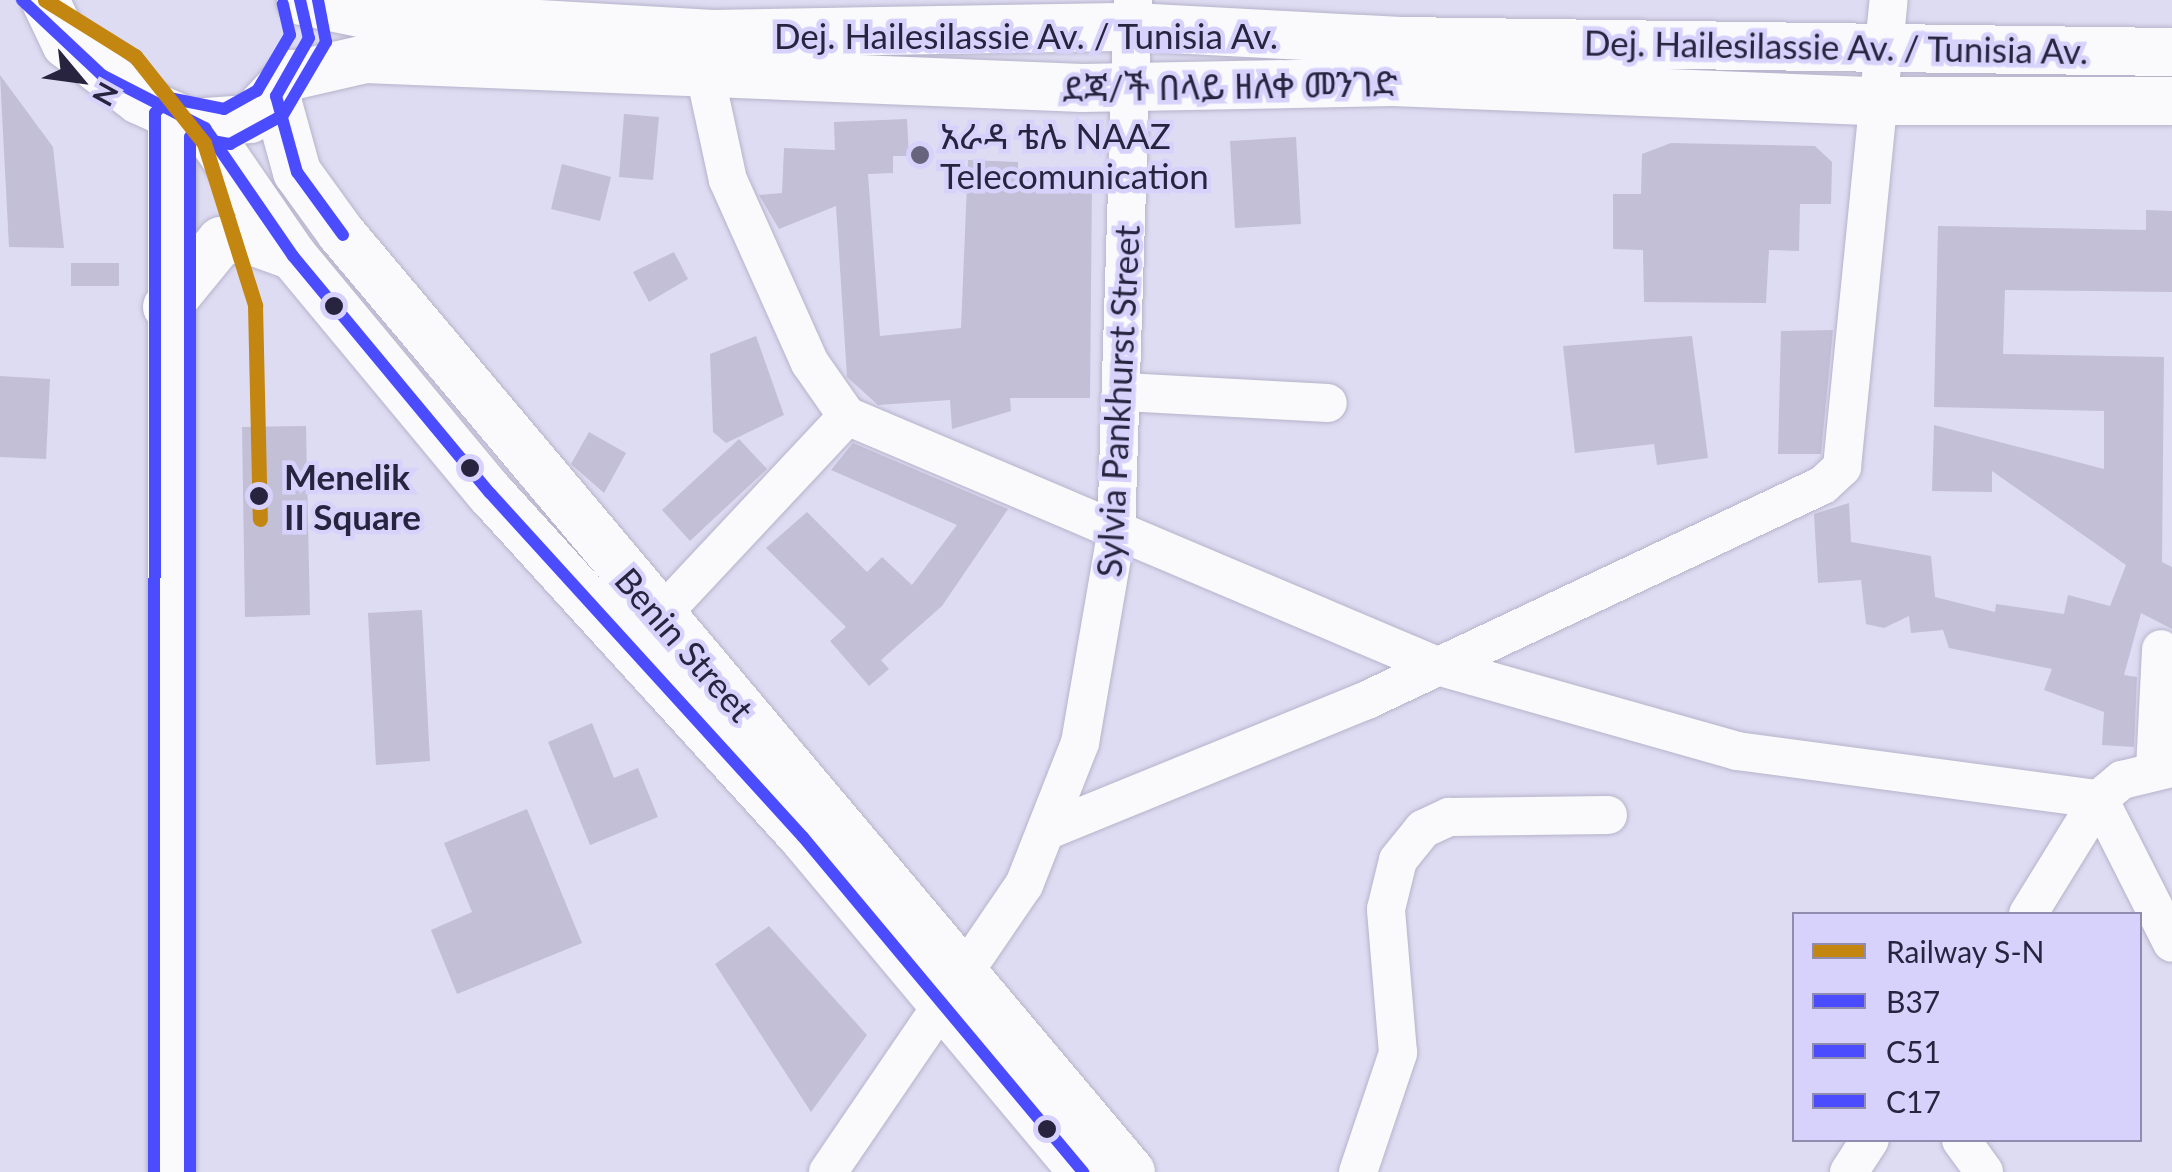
<!DOCTYPE html>
<meta charset="utf-8">
<style>
body{margin:0}
#map{position:relative;width:2172px;height:1172px;overflow:hidden;background:#dedcf2;font-family:Lato,"Noto Sans Ethiopic",sans-serif}
div>[style]{position:absolute}
.building>*{inset:0;background:#c2bfd6}
.roads{filter:drop-shadow(0 0 2px #b6b3ca) drop-shadow(0 0 2px #b6b3ca)}
.minor>*{height:38px;margin:-19px;padding:0 19px;transform-origin:19px;border-radius:19px;background:#fafafd}
.major>*{height:48px;margin:-24px;padding:0 24px;transform-origin:24px;border-radius:24px;background:#fafafd}
.bus-1>*{height:12px;margin:-6px;padding:0 6px;transform-origin:6px;border-radius:6px;background:#4c4cff}
.bus-2>*{height:12px;margin:-6px;padding:0 6px;transform-origin:6px;border-radius:6px;background:#4c4cff}
.bus-3>*{height:12px;margin:-6px;padding:0 6px;transform-origin:6px;border-radius:6px;background:#4c4cff}
.rail-1>*{height:15px;margin:-7.5px;padding:0 7.5px;transform-origin:7.5px;border-radius:7.5px;background:#c38610}
.dots>*{width:28px;height:28px;translate:-50% -50%;box-sizing:border-box;border:5px solid #d6d2fc;border-radius:50%}
span{translate:-50% -50%;white-space:nowrap;text-align:center;line-height:1.15;-webkit-text-stroke:9px #d6d2fc;paint-order:stroke}
.street-label{font-size:35px;color:#28243f}
.poi-label{font-size:35px;color:#28243f}
.left{translate:0 -50%;text-align:left}
.stop-label{font-size:35px;color:#28243f;font-weight:700}
.legend{position:absolute;left:1792px;top:912px;width:350px;height:230px;box-sizing:border-box;background:#d6d2fc;border:2px solid #908cb0;margin:0;padding:12px 18px;list-style:none;font-size:30px;color:#28243f}
.legend li{display:flex;align-items:center;gap:20px;height:50px}
.legend b{width:50px;border:2px solid #908cb0}
.north{position:absolute;left:30px;top:30px;width:100px;height:100px;-webkit-text-stroke:8px #d6d2fc;paint-order:stroke;rotate:119deg;font-size:28px;font-weight:700;line-height:40px;text-align:center;color:#28243f}
.north::after{content:'';display:block;margin:auto;width:35px;height:45px;background:#28243f;clip-path:polygon(50% 0,100% 100%,50% 72%,0 100%)}
</style>
<div id="map">
<div class="building">
<i style="clip-path:polygon(0 75px,53px 147px,64px 248px,9px 247px)"></i>
<i style="clip-path:polygon(624px 114px,659px 117px,653px 180px,619px 177px)"></i>
<i style="clip-path:polygon(907px 119px,909px 156px,893px 156px,893px 173px,868px 174px,880px 336px,961px 328px,968px 160px,1018px 162px,1018px 172px,1052px 174px,1051px 186px,1092px 181px,1090px 398px,1010px 398px,1011px 411px,952px 429px,950px 400px,878px 405px,847px 377px,836px 206px,779px 229px,759px 195px,782px 193px,784px 148px,835px 150px,834px 122px)"></i>
<i style="clip-path:polygon(1296px 137px,1301px 224px,1235px 228px,1230px 141px)"></i>
<i style="clip-path:polygon(1671px 143px,1815px 146px,1832px 162px,1831px 204px,1800px 204px,1799px 251px,1769px 250px,1766px 303px,1644px 302px,1643px 250px,1613px 249px,1613px 194px,1641px 194px,1642px 154px)"></i>
<i style="clip-path:polygon(562px 164px,611px 177px,600px 221px,551px 209px)"></i>
<i style="clip-path:polygon(2146px 210px,2172px 211px,2172px 292px,2005px 290px,2003px 354px,2164px 357px,2162px 562px,2172px 567px,2172px 629px,2141px 613px,2124px 675px,2137px 677px,2134px 747px,2102px 745px,2104px 712px,2044px 690px,2052px 669px,1949px 648px,1943px 630px,1911px 633px,1909px 616px,1884px 628px,1866px 624px,1861px 580px,1818px 583px,1814px 514px,1849px 503px,1851px 542px,1931px 556px,1935px 597px,1995px 612px,1996px 604px,2064px 614px,2068px 595px,2110px 606px,2126px 565px,1992px 471px,1992px 492px,1932px 491px,1934px 425px,2104px 469px,2104px 411px,1934px 407px,1938px 226px,2146px 230px)"></i>
<i style="clip-path:polygon(674px 252px,688px 279px,649px 302px,633px 272px)"></i>
<i style="clip-path:polygon(71px 263px,119px 263px,119px 286px,71px 286px)"></i>
<i style="clip-path:polygon(1833px 330px,1821px 454px,1778px 454px,1781px 331px)"></i>
<i style="clip-path:polygon(756px 336px,784px 415px,726px 443px,713px 432px,710px 354px)"></i>
<i style="clip-path:polygon(1692px 336px,1708px 458px,1657px 465px,1654px 444px,1575px 453px,1563px 346px)"></i>
<i style="clip-path:polygon(0 376px,50px 379px,46px 459px,0 457px)"></i>
<i style="clip-path:polygon(306px 426px,310px 615px,245px 617px,242px 427px)"></i>
<i style="clip-path:polygon(589px 432px,626px 453px,604px 493px,571px 464px)"></i>
<i style="clip-path:polygon(739px 439px,767px 469px,690px 541px,662px 510px)"></i>
<i style="clip-path:polygon(853px 443px,1008px 509px,942px 606px,881px 660px,889px 669px,869px 686px,830px 641px,846px 627px,766px 548px,807px 512px,867px 572px,882px 557px,912px 585px,957px 525px,831px 470px)"></i>
<i style="clip-path:polygon(422px 610px,430px 761px,376px 765px,368px 613px)"></i>
<i style="clip-path:polygon(592px 723px,614px 778px,638px 768px,658px 817px,590px 845px,548px 742px)"></i>
<i style="clip-path:polygon(527px 809px,582px 943px,457px 994px,431px 930px,472px 912px,444px 843px)"></i>
<i style="clip-path:polygon(769px 926px,867px 1035px,811px 1112px,715px 964px)"></i>
</div>
<div class="roads">
<div class="minor">
<i style="left:705px;top:74px;width:108px;rotate:77.8deg"></i>
<i style="left:728px;top:180px;width:201px;rotate:65.9deg"></i>
<i style="left:810px;top:363px;width:65px;rotate:55.1deg"></i>
<i style="left:1124px;top:392px;width:204px;rotate:3.1deg"></i>
<i style="left:661px;top:615px;width:272px;rotate:-46.9deg"></i>
<i style="left:847px;top:416px;width:641px;rotate:22.96deg"></i>
<i style="left:1437px;top:666px;width:312px;rotate:15.8deg"></i>
<i style="left:1737px;top:751px;width:365px;rotate:7.6deg"></i>
<i style="left:2155px;top:769px;width:120px;rotate:-87.1deg"></i>
<i style="left:2099px;top:799px;width:161px;rotate:63.1deg"></i>
<i style="left:1051px;top:829px;width:339px;rotate:-22.2deg"></i>
<i style="left:1365px;top:701px;width:506px;rotate:-25.25deg"></i>
<i style="left:1823px;top:485px;width:26px;rotate:-43deg"></i>
<i style="left:1842px;top:467px;width:469px;rotate:-84.3deg"></i>
<i style="left:2028px;top:914px;width:135px;rotate:-58.3deg"></i>
<i style="left:2099px;top:799px;width:30px;rotate:-40deg"></i>
<i style="left:2122px;top:780px;width:51px;rotate:-13.5deg"></i>
<i style="left:1961px;top:1140px;width:39px;rotate:54deg"></i>
<i style="left:828px;top:1172px;width:348px;rotate:-55.7deg"></i>
<i style="left:1024px;top:885px;width:153px;rotate:-68.5deg"></i>
<i style="left:1080px;top:743px;width:211px;rotate:-80.2deg"></i>
<i style="left:1116px;top:535px;width:535px;rotate:-88.18deg"></i>
<i style="left:1358px;top:1172px;width:126px;rotate:-71.4deg"></i>
<i style="left:1398px;top:1053px;width:144px;rotate:-94.8deg"></i>
<i style="left:1386px;top:909px;width:50px;rotate:-76.2deg"></i>
<i style="left:1398px;top:860px;width:40px;rotate:-51deg"></i>
<i style="left:1423px;top:829px;width:29px;rotate:-25deg"></i>
<i style="left:1449px;top:817px;width:159px;rotate:-0.7deg"></i>
<i style="left:1849px;top:1172px;width:38px;rotate:-57deg"></i>
</div>
<div class="major">
<i style="left:45px;top:0;width:49px;rotate:64.5deg"></i>
<i style="left:66px;top:44px;width:92px;rotate:37.5deg"></i>
<i style="left:139px;top:100px;width:56px;rotate:24.3deg"></i>
<i style="left:190px;top:123px;width:60px;rotate:-3.8deg"></i>
<i style="left:250px;top:119px;width:62px;rotate:-47deg"></i>
<i style="left:301px;top:1px;width:65px;rotate:11.5deg"></i>
<i style="left:365px;top:14px;width:348px;rotate:3.3deg"></i>
<i style="left:712px;top:34px;width:421px;rotate:-1deg"></i>
<i style="left:1133px;top:27px;width:268px;rotate:3deg"></i>
<i style="left:1401px;top:41px;width:771px;rotate:0.82deg"></i>
<i style="left:291px;top:76px;width:76px;rotate:-12.9deg"></i>
<i style="left:365px;top:59px;width:718px;rotate:2.32deg"></i>
<i style="left:1082px;top:88px;width:311px;rotate:-1.1deg"></i>
<i style="left:1393px;top:82px;width:481px;rotate:2.3deg"></i>
<i style="left:1874px;top:101px;width:298px"></i>
<i style="left:276px;top:96px;width:79px;rotate:74.6deg"></i>
<i style="left:297px;top:172px;width:75px;rotate:54.2deg"></i>
<i style="left:341px;top:233px;width:1227px;rotate:49.93deg"></i>
<i style="left:205px;top:128px;width:155px;rotate:55.5deg"></i>
<i style="left:293px;top:256px;width:308px;rotate:50.3deg"></i>
<i style="left:490px;top:493px;width:465px;rotate:47.7deg"></i>
<i style="left:803px;top:837px;width:437px;rotate:50.1deg"></i>
<i style="left:167px;top:307px;width:85px;rotate:-50.7deg"></i>
<i style="left:221px;top:241px;width:25px;rotate:-5deg"></i>
<i style="left:246px;top:239px;width:50px;rotate:19.9deg"></i>
<i style="left:172px;top:1172px;width:1057px;rotate:-90deg"></i>
</div>
</div>
<div class="bus-1">
<i style="left:22px;top:0;width:110px;rotate:43.2deg"></i>
<i style="left:102px;top:75px;width:116px;rotate:27.2deg"></i>
<i style="left:205px;top:128px;width:155px;rotate:55.5deg"></i>
<i style="left:293px;top:256px;width:308px;rotate:50.3deg"></i>
<i style="left:490px;top:493px;width:465px;rotate:47.7deg"></i>
<i style="left:803px;top:837px;width:437px;rotate:50.1deg"></i>
<i style="left:300px;top:0;width:39px;rotate:77deg"></i>
<i style="left:309px;top:38px;width:67px;rotate:119.6deg"></i>
<i style="left:276px;top:96px;width:79px;rotate:74.6deg"></i>
<i style="left:297px;top:172px;width:78px;rotate:53.9deg"></i>
</div>
<div class="bus-2">
<i style="left:190px;top:1172px;width:1035px;rotate:-90deg"></i>
<i style="left:190px;top:137px;width:41px;rotate:9.9deg"></i>
<i style="left:230px;top:144px;width:60px;rotate:-28.7deg"></i>
<i style="left:283px;top:115px;width:85px;rotate:-59.5deg"></i>
<i style="left:326px;top:42px;width:43px;rotate:-100.8deg"></i>
</div>
<div class="bus-3">
<i style="left:154px;top:1172px;width:1059px;rotate:-89.95deg"></i>
<i style="left:155px;top:113px;width:21px;rotate:-47deg"></i>
<i style="left:169px;top:98px;width:56px;rotate:11.3deg"></i>
<i style="left:224px;top:109px;width:38px;rotate:-29deg"></i>
<i style="left:257px;top:91px;width:65px;rotate:-59.5deg"></i>
<i style="left:290px;top:35px;width:32px;rotate:-103deg"></i>
</div>
<div class="rail-1">
<i style="left:45px;top:0;width:106px;rotate:31.9deg"></i>
<i style="left:135px;top:56px;width:111px;rotate:51.6deg"></i>
<i style="left:204px;top:143px;width:170px;rotate:72.5deg"></i>
<i style="left:255px;top:305px;width:214px;rotate:88.7deg"></i>
</div>
<div class="dots">
<i style="left:920px;top:155px;background:#68647e"></i>
<i style="left:334px;top:306px;background:#28243f"></i>
<i style="left:470px;top:468px;background:#28243f"></i>
<i style="left:259px;top:496px;background:#28243f"></i>
<i style="left:1047px;top:1129px;background:#28243f"></i>
</div>
<div class="street-label">
<span style="left:1026px;top:35px">Dej. Hailesilassie Av. / Tunisia Av.</span>
<span style="left:1836px;top:46px;rotate:1deg">Dej. Hailesilassie Av. / Tunisia Av.</span>
<span style="left:1230px;top:85px;rotate:-1deg">ደጃ/ች በላይ ዘለቀ መንገድ</span>
<span style="left:1117px;top:401px;rotate:-87deg">Sylvia Pankhurst Street</span>
<span style="left:685px;top:644px;rotate:49deg">Benin Street</span>
</div>
<div class="poi-label">
<span class="left" style="left:940px;top:155px">አራዳ ቴሌ NAAZ<br>Telecomunication</span>
</div>
<div class="stop-label">
<span class="left" style="left:284px;top:496px">Menelik<br>II Square</span>
</div>
<ul class="legend">
<li><b style="height:12px;background:#c38610"></b>Railway S-N</li>
<li><b style="height:12px;background:#4c4cff"></b>B37</li>
<li><b style="height:12px;background:#4c4cff"></b>C51</li>
<li><b style="height:12px;background:#4c4cff"></b>C17</li>
</ul>
<div class="north">N</div>
</div>
